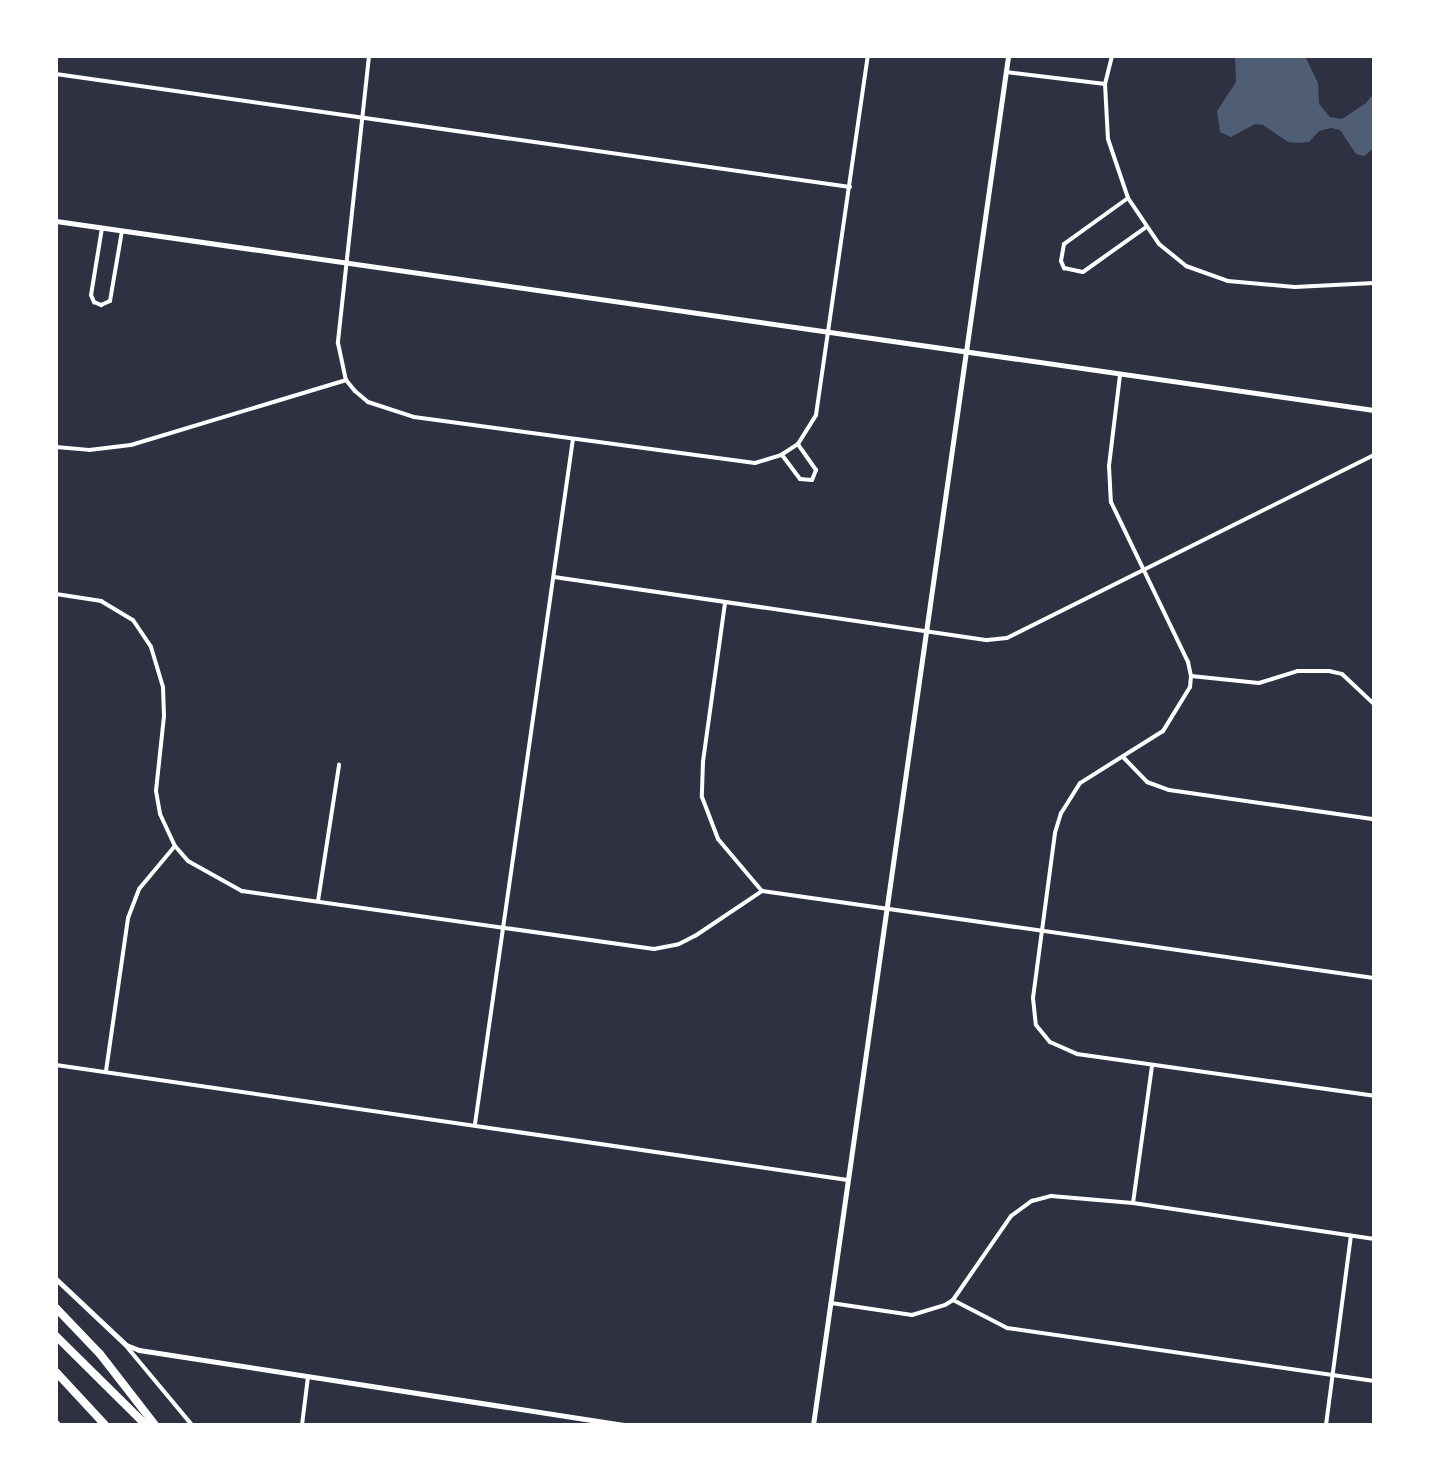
<!DOCTYPE html>
<style>
body{margin:0}
#map{position:relative;width:1430px;height:1481px;overflow:hidden;background:#2d3142;font-family:"Times New Roman",serif}
div>[style]{position:absolute}
.water>*{inset:0;background:#4f5d75}
.minor>*{height:4px;margin:-2px;padding:0 2px;transform-origin:2px;border-radius:2px;background:#fff}
.tertiary>*{height:5px;margin:-2.5px;padding:0 2.5px;transform-origin:2.5px;border-radius:2.5px;background:#fff}
.motorway>*{height:8px;margin:-4px;padding:0 4px;transform-origin:4px;border-radius:4px;background:#fff}
span{translate:-50% -50%;white-space:nowrap;text-align:center;line-height:1.15;-webkit-text-stroke:8px #fff;paint-order:stroke}
.frame{position:absolute;inset:0;border:58px solid #fff;pointer-events:none}
</style>
<div id="map">
<div class="water">
<i style="clip-path:polygon(1235px 56px,1305px 56px,1318px 83px,1319px 104px,1330px 117px,1342px 119px,1366px 103px,1374px 93px,1374px 148px,1364px 156px,1356px 154px,1340px 130px,1331px 128px,1319px 131px,1309px 142px,1299px 143px,1288px 142px,1263px 125px,1255px 124px,1231px 137px,1220px 132px,1217px 111px,1236px 82px)"></i>
</div>
<div class="minor">
<i style="left:369px;top:56px;width:289px;rotate:96.2deg"></i>
<i style="left:338px;top:343px;width:38px;rotate:78deg"></i>
<i style="left:346px;top:380px;width:14px;rotate:51deg"></i>
<i style="left:355px;top:391px;width:17px;rotate:40deg"></i>
<i style="left:368px;top:402px;width:48px;rotate:18.1deg"></i>
<i style="left:414px;top:417px;width:344px;rotate:7.7deg"></i>
<i style="left:755px;top:463px;width:27px;rotate:-17deg"></i>
<i style="left:781px;top:455px;width:20px;rotate:-33deg"></i>
<i style="left:798px;top:444px;width:34px;rotate:-58deg"></i>
<i style="left:816px;top:415px;width:363px;rotate:-81.8deg"></i>
<i style="left:1112px;top:56px;width:29px;rotate:104deg"></i>
<i style="left:1105px;top:84px;width:55px;rotate:86.9deg"></i>
<i style="left:1108px;top:139px;width:62px;rotate:71.3deg"></i>
<i style="left:1128px;top:198px;width:55px;rotate:56deg"></i>
<i style="left:1159px;top:244px;width:35px;rotate:39deg"></i>
<i style="left:1186px;top:266px;width:45px;rotate:19.7deg"></i>
<i style="left:1228px;top:281px;width:67px;rotate:5.1deg"></i>
<i style="left:1295px;top:287px;width:79px;rotate:-2.9deg"></i>
<i style="left:1006px;top:72px;width:100px;rotate:6.9deg"></i>
<i style="left:56px;top:74px;width:802px;rotate:8.1deg"></i>
<i style="left:1128px;top:198px;width:79px;rotate:144.3deg"></i>
<i style="left:1064px;top:244px;width:17px;rotate:100deg"></i>
<i style="left:1061px;top:261px;width:8px;rotate:67deg"></i>
<i style="left:1064px;top:268px;width:19px;rotate:12deg"></i>
<i style="left:1083px;top:272px;width:77px;rotate:-35.5deg"></i>
<i style="left:102px;top:228px;width:68px;rotate:99.3deg"></i>
<i style="left:91px;top:295px;width:8px;rotate:67deg"></i>
<i style="left:94px;top:302px;width:8px;rotate:23deg"></i>
<i style="left:101px;top:305px;width:10px;rotate:-24deg"></i>
<i style="left:110px;top:301px;width:71px;rotate:-80.3deg"></i>
<i style="left:1120px;top:375px;width:92px;rotate:96.9deg"></i>
<i style="left:1109px;top:466px;width:36px;rotate:87deg"></i>
<i style="left:1111px;top:502px;width:178px;rotate:64.3deg"></i>
<i style="left:1188px;top:662px;width:14px;rotate:78deg"></i>
<i style="left:1191px;top:676px;width:11px;rotate:95deg"></i>
<i style="left:1190px;top:687px;width:52px;rotate:121.5deg"></i>
<i style="left:1163px;top:731px;width:98px;rotate:147.9deg"></i>
<i style="left:1080px;top:783px;width:36px;rotate:122deg"></i>
<i style="left:1061px;top:813px;width:21px;rotate:107deg"></i>
<i style="left:1055px;top:833px;width:166px;rotate:97.6deg"></i>
<i style="left:1033px;top:998px;width:27px;rotate:84deg"></i>
<i style="left:1036px;top:1025px;width:22px;rotate:51deg"></i>
<i style="left:1050px;top:1042px;width:30px;rotate:24deg"></i>
<i style="left:1077px;top:1054px;width:300px;rotate:8deg"></i>
<i style="left:56px;top:447px;width:33px;rotate:5deg"></i>
<i style="left:89px;top:450px;width:42px;rotate:-6.8deg"></i>
<i style="left:131px;top:445px;width:225px;rotate:-16.8deg"></i>
<i style="left:782px;top:455px;width:30px;rotate:53deg"></i>
<i style="left:800px;top:479px;width:12px;rotate:5deg"></i>
<i style="left:812px;top:480px;width:11px;rotate:-68deg"></i>
<i style="left:816px;top:470px;width:32px;rotate:-125deg"></i>
<i style="left:554px;top:577px;width:438px;rotate:8.3deg"></i>
<i style="left:987px;top:640px;width:20px;rotate:-6deg"></i>
<i style="left:1007px;top:638px;width:410px;rotate:-26.5deg"></i>
<i style="left:56px;top:594px;width:46px;rotate:8.8deg"></i>
<i style="left:101px;top:601px;width:37px;rotate:31deg"></i>
<i style="left:133px;top:620px;width:32px;rotate:56deg"></i>
<i style="left:151px;top:647px;width:42px;rotate:73.3deg"></i>
<i style="left:163px;top:687px;width:29px;rotate:88deg"></i>
<i style="left:164px;top:716px;width:75px;rotate:96.1deg"></i>
<i style="left:156px;top:791px;width:23px;rotate:80deg"></i>
<i style="left:160px;top:814px;width:35px;rotate:65deg"></i>
<i style="left:175px;top:846px;width:20px;rotate:49deg"></i>
<i style="left:188px;top:861px;width:62px;rotate:29.1deg"></i>
<i style="left:242px;top:891px;width:416px;rotate:8deg"></i>
<i style="left:654px;top:949px;width:25px;rotate:-11deg"></i>
<i style="left:679px;top:944px;width:18px;rotate:-27deg"></i>
<i style="left:695px;top:936px;width:81px;rotate:-33.9deg"></i>
<i style="left:762px;top:891px;width:618px;rotate:8.09deg"></i>
<i style="left:725px;top:603px;width:161px;rotate:97.9deg"></i>
<i style="left:703px;top:762px;width:35px;rotate:92deg"></i>
<i style="left:702px;top:797px;width:45px;rotate:69.1deg"></i>
<i style="left:718px;top:839px;width:68px;rotate:49.8deg"></i>
<i style="left:1191px;top:676px;width:68px;rotate:5.9deg"></i>
<i style="left:1259px;top:683px;width:41px;rotate:-17.1deg"></i>
<i style="left:1298px;top:671px;width:31px"></i>
<i style="left:1329px;top:671px;width:13px;rotate:13deg"></i>
<i style="left:1342px;top:674px;width:44px;rotate:43.2deg"></i>
<i style="left:1123px;top:757px;width:35px;rotate:46deg"></i>
<i style="left:1147px;top:782px;width:23px;rotate:20deg"></i>
<i style="left:1169px;top:790px;width:207px;rotate:8.1deg"></i>
<i style="left:318px;top:901px;width:138px;rotate:-81.2deg"></i>
<i style="left:56px;top:1065px;width:800px;rotate:8.26deg"></i>
<i style="left:106px;top:1071px;width:155px;rotate:-81.8deg"></i>
<i style="left:128px;top:918px;width:31px;rotate:-69deg"></i>
<i style="left:139px;top:889px;width:56px;rotate:-50.1deg"></i>
<i style="left:475px;top:1124px;width:692px;rotate:-81.86deg"></i>
<i style="left:1133px;top:1203px;width:138px;rotate:-82.1deg"></i>
<i style="left:953px;top:1300px;width:61px;rotate:27.4deg"></i>
<i style="left:1007px;top:1328px;width:371px;rotate:8.2deg"></i>
<i style="left:831px;top:1303px;width:82px;rotate:8.4deg"></i>
<i style="left:912px;top:1315px;width:34px;rotate:-17deg"></i>
<i style="left:945px;top:1305px;width:9px;rotate:-32deg"></i>
<i style="left:953px;top:1300px;width:102px;rotate:-55.4deg"></i>
<i style="left:1011px;top:1216px;width:26px;rotate:-36deg"></i>
<i style="left:1032px;top:1201px;width:20px;rotate:-15deg"></i>
<i style="left:1051px;top:1196px;width:82px;rotate:4.9deg"></i>
<i style="left:1133px;top:1203px;width:244px;rotate:8.5deg"></i>
<i style="left:127px;top:1347px;width:102px;rotate:50.2deg"></i>
<i style="left:302px;top:1425px;width:48px;rotate:-82.9deg"></i>
<i style="left:1326px;top:1425px;width:191px;rotate:-82.5deg"></i>
</div>
<div class="tertiary">
<i style="left:56px;top:221px;width:1331px;rotate:8.16deg"></i>
<i style="left:56px;top:1279px;width:96px;rotate:43.3deg"></i>
<i style="left:126px;top:1345px;width:14px;rotate:21deg"></i>
<i style="left:139px;top:1350px;width:492px;rotate:8.8deg"></i>
<i style="left:813px;top:1425px;width:1383px;rotate:-81.89deg"></i>
</div>
<div class="motorway">
<i style="left:56px;top:1308px;width:64px;rotate:46.3deg"></i>
<i style="left:100px;top:1354px;width:90px;rotate:52.2deg"></i>
<i style="left:56px;top:1336px;width:127px;rotate:44.7deg"></i>
<i style="left:56px;top:1372px;width:72px;rotate:47.2deg"></i>
<i style="left:56px;top:1424px;width:1px;rotate:45deg"></i>
</div>
<div class="frame"></div>
</div>
